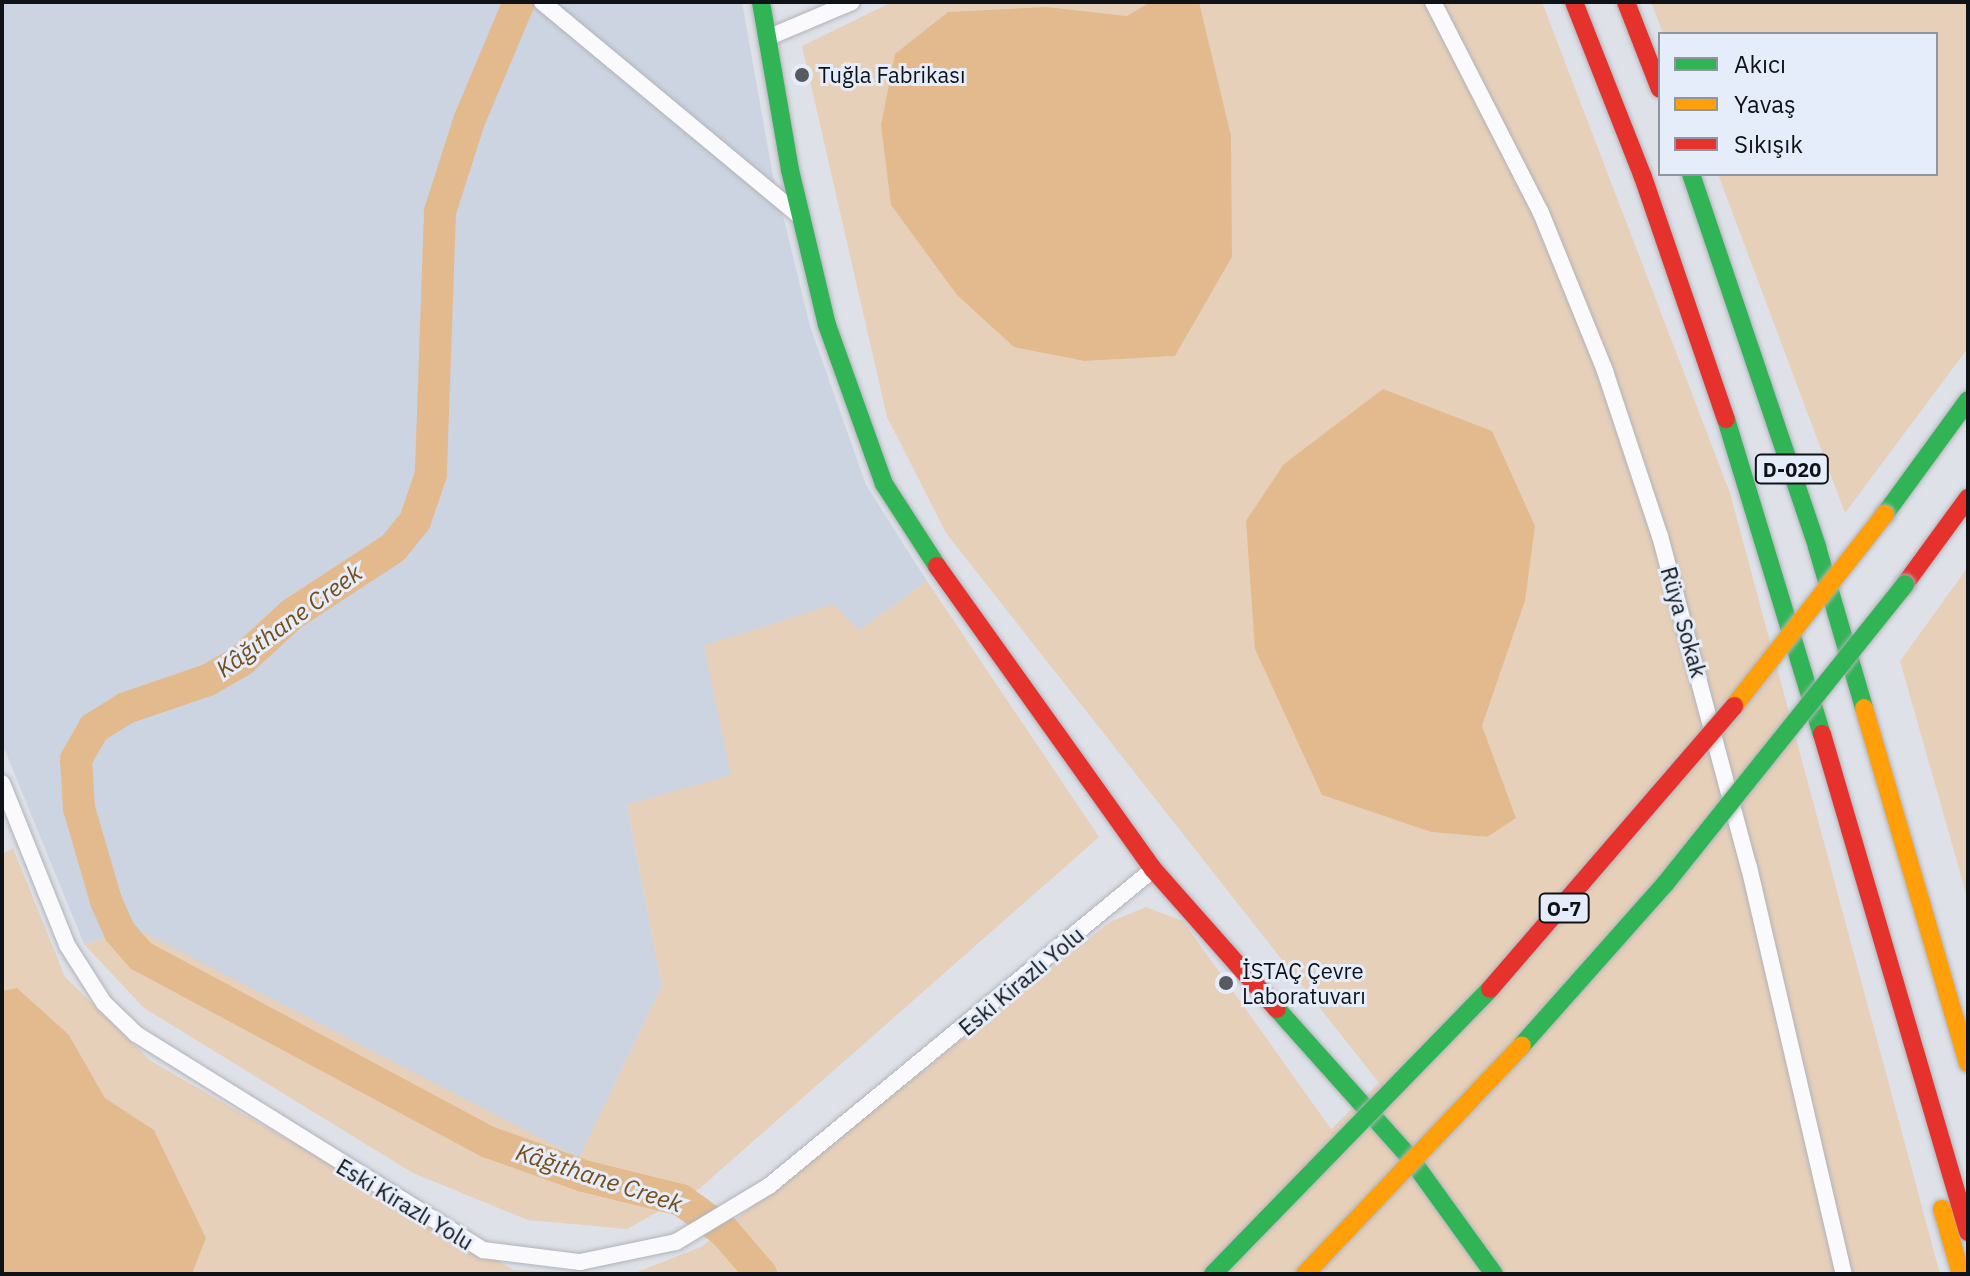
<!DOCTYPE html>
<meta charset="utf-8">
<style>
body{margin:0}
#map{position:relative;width:1970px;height:1276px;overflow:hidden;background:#dee1e8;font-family:"IBM Plex Sans",sans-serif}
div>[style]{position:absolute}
.built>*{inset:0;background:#ccd4e1}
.green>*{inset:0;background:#e7d0b9}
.water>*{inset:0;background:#e3ba8d}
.river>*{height:32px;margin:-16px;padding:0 16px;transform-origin:16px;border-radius:16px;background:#e3ba8d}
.roads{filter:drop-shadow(0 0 2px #b1b3b9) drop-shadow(0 0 2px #b1b3b9)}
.street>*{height:16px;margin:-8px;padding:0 8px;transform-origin:8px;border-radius:8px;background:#fafafc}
.fast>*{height:18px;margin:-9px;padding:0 9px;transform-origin:9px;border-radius:9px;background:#30b455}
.slow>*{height:18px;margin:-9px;padding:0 9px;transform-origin:9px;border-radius:9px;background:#ff9f0a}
.jam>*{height:18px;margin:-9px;padding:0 9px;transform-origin:9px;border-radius:9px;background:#e5322d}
.bridges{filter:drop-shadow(0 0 2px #b1b3b9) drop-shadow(0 0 2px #b1b3b9)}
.fast-bridge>*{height:18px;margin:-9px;padding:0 9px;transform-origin:9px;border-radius:9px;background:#30b455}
.slow-bridge>*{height:18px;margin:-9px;padding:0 9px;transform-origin:9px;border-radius:9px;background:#ff9f0a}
.jam-bridge>*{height:18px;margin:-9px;padding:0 9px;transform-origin:9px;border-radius:9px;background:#e5322d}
.dots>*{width:22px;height:22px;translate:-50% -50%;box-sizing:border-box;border:4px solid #e6edfa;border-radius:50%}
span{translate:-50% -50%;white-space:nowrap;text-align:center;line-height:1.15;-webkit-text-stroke:6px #e6edfa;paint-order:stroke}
.shield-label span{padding:2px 6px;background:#e6edfa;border:2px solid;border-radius:6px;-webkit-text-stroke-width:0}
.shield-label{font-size:20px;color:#0f1216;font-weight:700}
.poi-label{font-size:22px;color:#0f1216}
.left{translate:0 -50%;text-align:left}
.street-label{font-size:22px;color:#0f1216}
.water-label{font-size:24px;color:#754e1b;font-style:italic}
.frame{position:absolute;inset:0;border:4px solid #0f1216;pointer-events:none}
.legend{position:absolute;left:1658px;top:32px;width:280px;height:144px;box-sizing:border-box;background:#e6edfa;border:2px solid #90959f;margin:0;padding:10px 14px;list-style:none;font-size:24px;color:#0f1216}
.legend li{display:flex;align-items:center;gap:16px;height:40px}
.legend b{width:40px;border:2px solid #90959f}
</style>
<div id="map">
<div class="built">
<i style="clip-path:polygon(2px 2px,742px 2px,772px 171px,810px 326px,866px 485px,927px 581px,859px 631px,731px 776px,627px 805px,662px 986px,579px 1159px,514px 1137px,137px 929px,84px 944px,2px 743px)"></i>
</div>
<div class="green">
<i style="clip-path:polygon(evenodd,892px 2px,1150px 2px,1127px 16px,1047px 7px,1085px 361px,1175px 356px,1232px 257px,1199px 2px,1542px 2px,1730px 493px,1940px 1274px,632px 1274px,701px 1247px,1110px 922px,1146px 907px,1183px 921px,1331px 1129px,1379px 1083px,946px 533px,887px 417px,802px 46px,892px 2px,1525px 601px,1482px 726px,1487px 837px,1431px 832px,1322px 795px,1525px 601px)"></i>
<i style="clip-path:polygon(1651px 2px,1968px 2px,1968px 348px,1845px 513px,1718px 174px,1936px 174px,1936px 34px,1663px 34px)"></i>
<i style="clip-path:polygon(1968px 567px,1968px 900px,1900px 661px)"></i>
<i style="clip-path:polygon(927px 581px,1099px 837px,699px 1189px,627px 1229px,528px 1220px,413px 1173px,144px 1008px,84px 944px,137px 929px,579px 1158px,662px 986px,627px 805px,731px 775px,704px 646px,834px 604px,859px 631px)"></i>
<i style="clip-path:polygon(13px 848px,65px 977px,151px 1061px,514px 1270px,615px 1274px,192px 1274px,206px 1238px,154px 1130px,105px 1098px,69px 1035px,2px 991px,2px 854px)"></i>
</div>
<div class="water">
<i style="clip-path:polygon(1150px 2px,1199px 2px,1231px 136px,1232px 257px,1175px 356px,1085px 361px,1014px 347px,957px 295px,891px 205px,881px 125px,895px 54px,948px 12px,1047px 7px,1127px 16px)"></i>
<i style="clip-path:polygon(1383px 389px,1492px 431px,1535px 526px,1525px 601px,1482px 726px,1516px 818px,1487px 837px,1431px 832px,1322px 795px,1255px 649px,1246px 521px,1284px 464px)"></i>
<i style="clip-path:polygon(17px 988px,69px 1035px,105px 1098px,154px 1130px,206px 1238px,192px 1274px,2px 1274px,2px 991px)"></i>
</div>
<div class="river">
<i style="left:519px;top:2px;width:129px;rotate:112.8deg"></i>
<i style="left:469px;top:121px;width:96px;rotate:107.7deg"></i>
<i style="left:440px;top:212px;width:262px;rotate:92deg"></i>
<i style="left:431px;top:474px;width:50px;rotate:108.8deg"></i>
<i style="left:415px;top:521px;width:35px;rotate:129deg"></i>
<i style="left:393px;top:548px;width:121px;rotate:146.8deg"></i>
<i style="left:292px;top:614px;width:69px;rotate:137.3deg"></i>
<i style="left:241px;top:661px;width:38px;rotate:150deg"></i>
<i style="left:208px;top:680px;width:87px;rotate:161.1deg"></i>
<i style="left:126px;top:708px;width:38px;rotate:148deg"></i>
<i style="left:94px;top:728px;width:36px;rotate:120deg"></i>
<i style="left:76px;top:759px;width:49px;rotate:86.5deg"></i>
<i style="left:79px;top:808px;width:97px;rotate:73.8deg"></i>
<i style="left:106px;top:901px;width:34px;rotate:66deg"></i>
<i style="left:120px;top:932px;width:32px;rotate:49deg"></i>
<i style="left:141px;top:956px;width:394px;rotate:28.2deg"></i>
<i style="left:488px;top:1142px;width:102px;rotate:19.5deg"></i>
<i style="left:584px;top:1176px;width:100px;rotate:13.9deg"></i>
<i style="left:681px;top:1200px;width:53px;rotate:35.8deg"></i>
<i style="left:724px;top:1231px;width:57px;rotate:49.3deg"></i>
</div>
<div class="roads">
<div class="street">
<i style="left:542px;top:2px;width:337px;rotate:39.7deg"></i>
<i style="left:1433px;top:2px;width:237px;rotate:62.9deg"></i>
<i style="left:1541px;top:213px;width:170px;rotate:67.9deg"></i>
<i style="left:1605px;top:371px;width:174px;rotate:71.6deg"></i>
<i style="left:1660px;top:536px;width:343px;rotate:75deg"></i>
<i style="left:1749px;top:867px;width:418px;rotate:76.9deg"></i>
<i style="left:767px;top:38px;width:92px;rotate:-23deg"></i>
<i style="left:2px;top:783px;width:175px;rotate:68.1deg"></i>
<i style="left:67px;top:945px;width:69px;rotate:57.5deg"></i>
<i style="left:104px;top:1003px;width:45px;rotate:44.1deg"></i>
<i style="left:136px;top:1034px;width:409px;rotate:31.9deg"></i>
<i style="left:483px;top:1250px;width:98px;rotate:7.1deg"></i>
<i style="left:580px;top:1262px;width:98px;rotate:-11.8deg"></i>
<i style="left:676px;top:1242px;width:109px;rotate:-31.1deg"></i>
<i style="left:769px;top:1186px;width:498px;rotate:-39.5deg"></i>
</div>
<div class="fast">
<i style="left:761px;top:2px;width:170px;rotate:80.2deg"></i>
<i style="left:790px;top:170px;width:159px;rotate:76.6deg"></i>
<i style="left:827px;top:325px;width:169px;rotate:70.3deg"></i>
<i style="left:884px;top:484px;width:98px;rotate:57.1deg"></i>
<i style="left:1691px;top:174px;width:394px;rotate:71.3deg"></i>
<i style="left:1817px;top:547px;width:168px;rotate:73.7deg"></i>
<i style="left:1726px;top:419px;width:329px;rotate:73.1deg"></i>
<i style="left:1885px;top:514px;width:141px;rotate:-53.9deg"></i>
<i style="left:1277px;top:1009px;width:201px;rotate:48.2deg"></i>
<i style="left:1411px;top:1159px;width:142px;rotate:54.2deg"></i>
</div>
<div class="slow">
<i style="left:1864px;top:708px;width:370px;rotate:73.7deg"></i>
<i style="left:1942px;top:1209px;width:68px;rotate:73.7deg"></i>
</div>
<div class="jam">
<i style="left:1574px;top:2px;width:188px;rotate:68.5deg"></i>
<i style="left:1643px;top:177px;width:256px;rotate:71.1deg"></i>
<i style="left:1626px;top:2px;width:93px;rotate:68.7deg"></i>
<i style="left:937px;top:566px;width:372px;rotate:54.5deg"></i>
<i style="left:1153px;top:869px;width:187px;rotate:48.5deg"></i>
<i style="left:1905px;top:584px;width:107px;rotate:-53.8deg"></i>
<i style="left:1822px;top:734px;width:519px;rotate:73.66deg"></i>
</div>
</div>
<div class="bridges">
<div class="fast-bridge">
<i style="left:1522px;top:1045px;width:215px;rotate:-48.4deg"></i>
<i style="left:1665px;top:884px;width:384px;rotate:-51.3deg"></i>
<i style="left:1213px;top:1274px;width:397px;rotate:-45.8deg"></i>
</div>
<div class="slow-bridge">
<i style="left:1734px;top:706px;width:244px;rotate:-51.8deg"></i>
<i style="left:1305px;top:1274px;width:315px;rotate:-46.5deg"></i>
</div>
<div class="jam-bridge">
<i style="left:1490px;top:989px;width:374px;rotate:-49.2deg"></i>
</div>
</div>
<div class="dots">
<i style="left:802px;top:75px;background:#575a60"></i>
<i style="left:1226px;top:983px;background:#575a60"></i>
</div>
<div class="shield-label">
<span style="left:1792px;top:469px">D-020</span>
<span style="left:1564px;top:908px">O-7</span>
</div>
<div class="poi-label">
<span class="left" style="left:818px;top:75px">Tuğla Fabrikası</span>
<span class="left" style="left:1242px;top:983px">İSTAÇ Çevre<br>Laboratuvarı</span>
</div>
<div class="street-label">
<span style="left:1684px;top:622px;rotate:74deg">Rüya Sokak</span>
<span style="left:1021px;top:981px;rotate:-40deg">Eski Kirazlı Yolu</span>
<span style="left:405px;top:1204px;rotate:31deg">Eski Kirazlı Yolu</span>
</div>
<div class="water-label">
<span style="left:289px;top:621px;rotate:-36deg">Kâğıthane Creek</span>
<span style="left:599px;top:1178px;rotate:18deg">Kâğıthane Creek</span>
</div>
<div class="frame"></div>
<ul class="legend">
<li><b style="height:10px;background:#30b455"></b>Akıcı</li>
<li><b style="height:10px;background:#ff9f0a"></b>Yavaş</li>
<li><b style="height:10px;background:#e5322d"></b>Sıkışık</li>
</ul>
</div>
